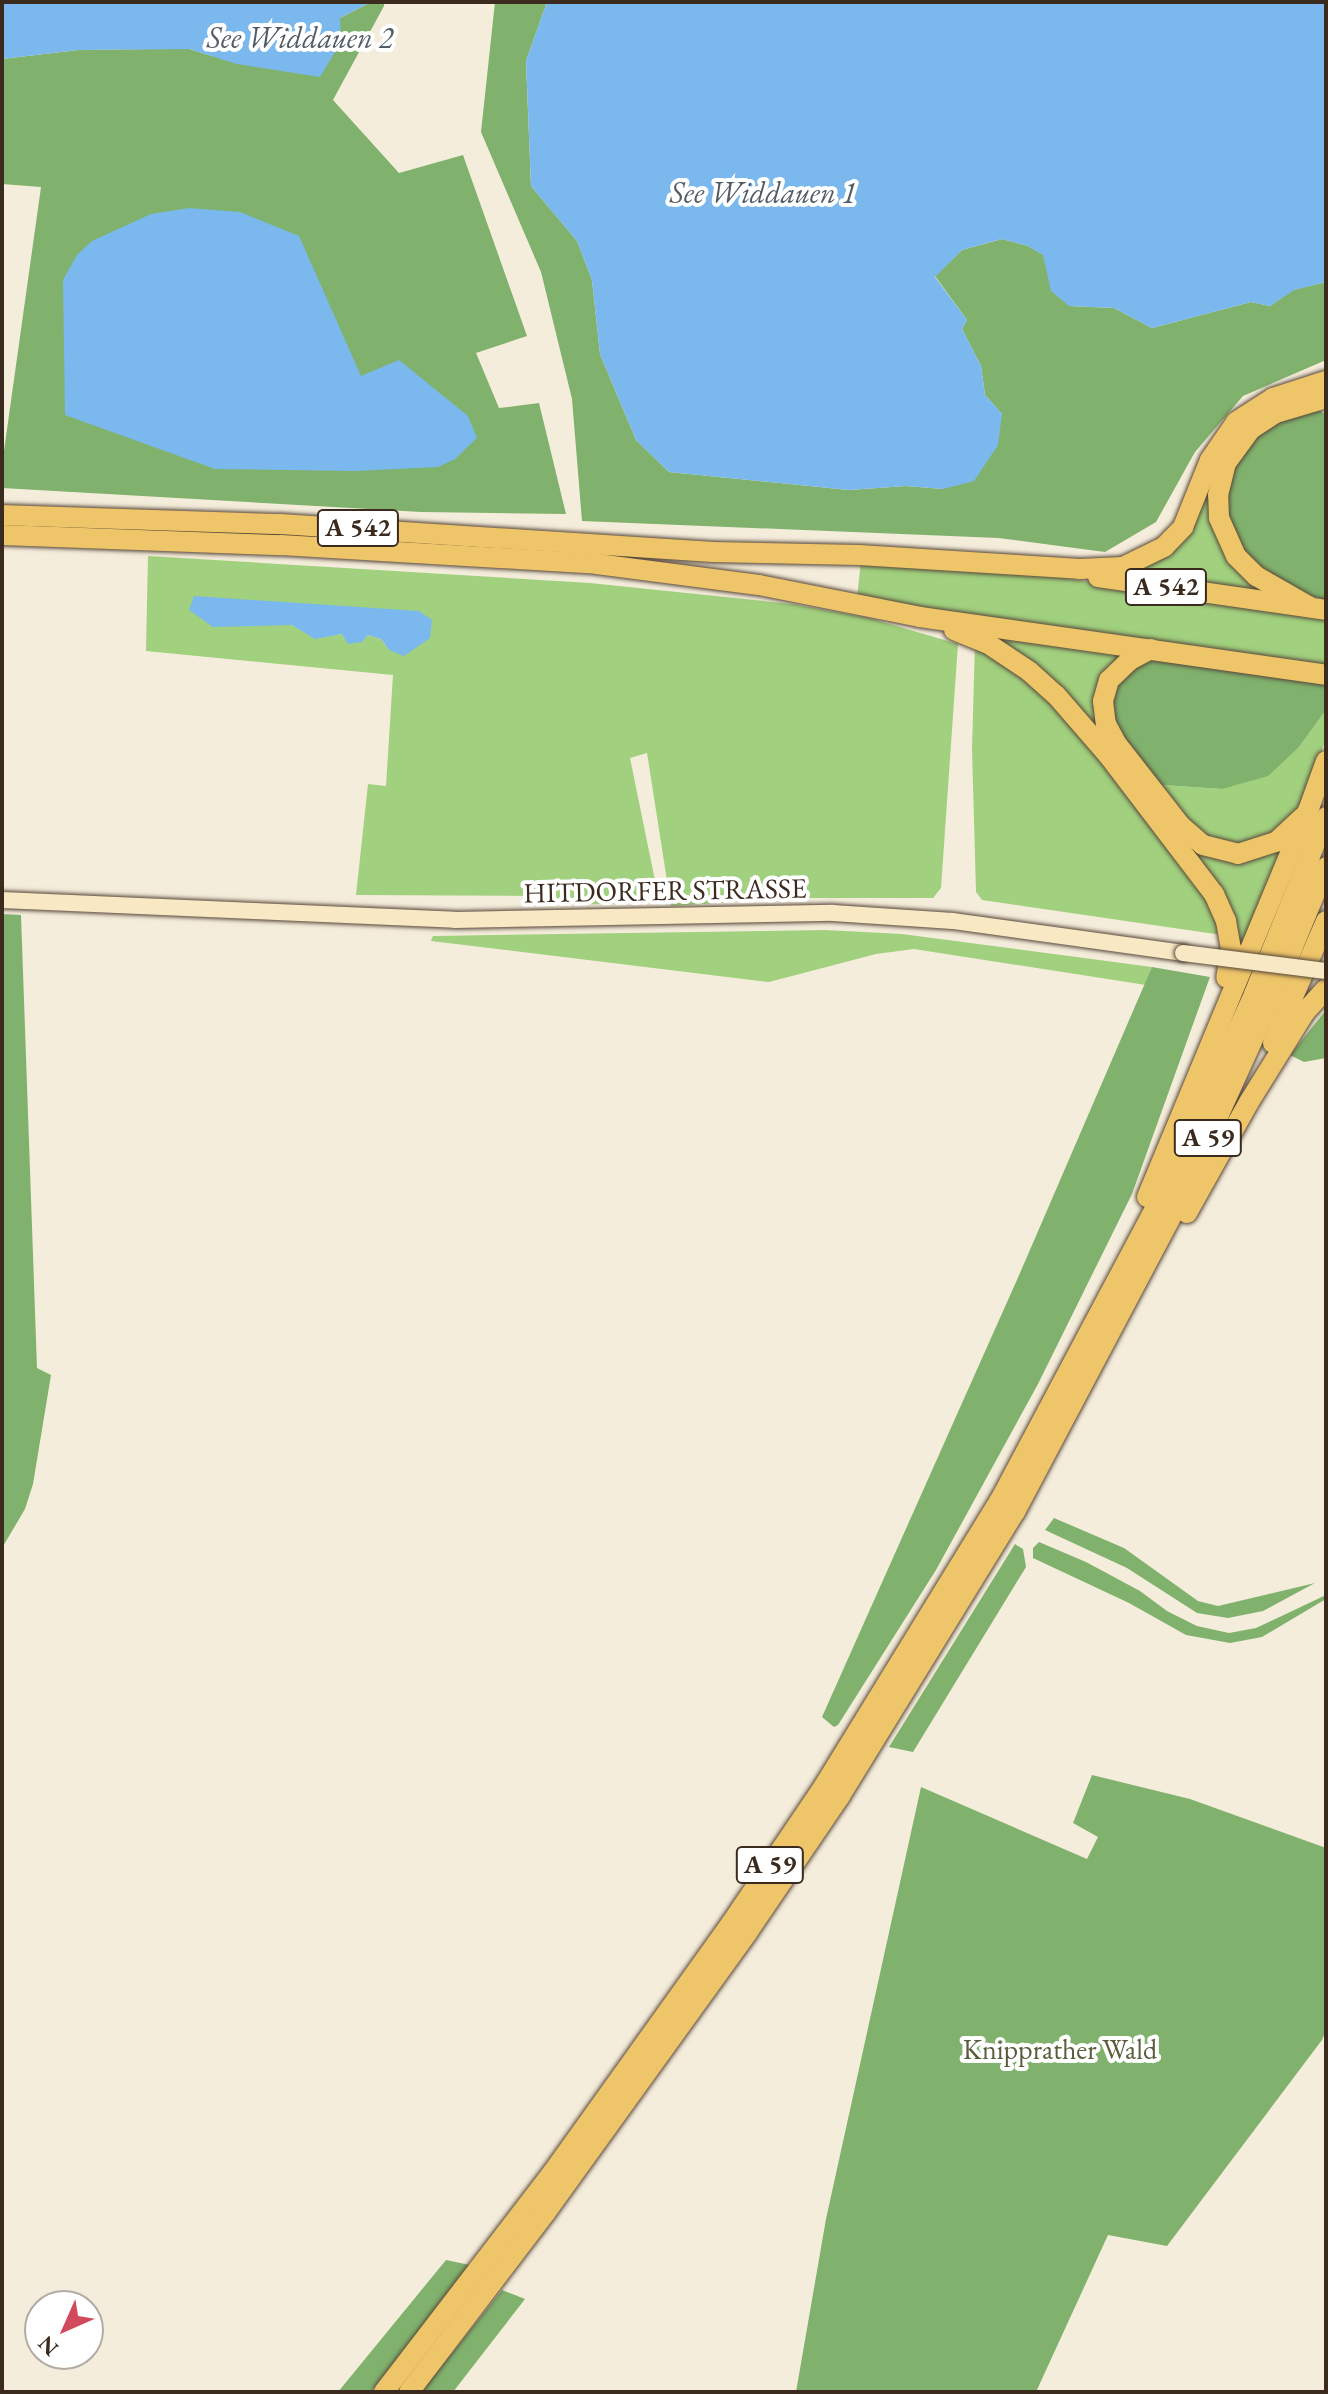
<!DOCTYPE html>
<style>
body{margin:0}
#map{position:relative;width:1328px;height:2394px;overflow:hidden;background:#f5eddb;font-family:"EB Garamond",serif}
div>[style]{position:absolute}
.green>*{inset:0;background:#a1d07e}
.forest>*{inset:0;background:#80b26d}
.water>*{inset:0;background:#7bb8ed}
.roads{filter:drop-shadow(0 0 2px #57473a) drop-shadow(0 0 2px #57473a)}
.secondary>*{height:16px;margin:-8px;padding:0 8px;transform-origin:8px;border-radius:8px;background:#f8e8c3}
.highway>*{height:20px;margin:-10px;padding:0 10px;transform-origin:10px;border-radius:10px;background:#eec569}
.bridges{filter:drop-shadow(0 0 2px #57473a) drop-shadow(0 0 2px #57473a)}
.secondary-bridge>*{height:16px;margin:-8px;padding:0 8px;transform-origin:8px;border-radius:8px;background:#f8e8c3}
span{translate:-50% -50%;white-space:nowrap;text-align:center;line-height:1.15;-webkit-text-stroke:8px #fff;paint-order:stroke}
.shield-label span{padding:2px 6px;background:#fff;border:2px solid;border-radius:6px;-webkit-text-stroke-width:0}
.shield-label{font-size:26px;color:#3b2a1e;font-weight:700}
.street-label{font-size:28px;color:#3b2a1e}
.park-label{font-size:28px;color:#5a5c3b}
.water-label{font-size:30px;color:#515c66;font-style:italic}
.frame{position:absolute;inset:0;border:4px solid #3b2a1e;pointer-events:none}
.north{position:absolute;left:24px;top:2290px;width:80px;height:80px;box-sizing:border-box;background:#fff;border:2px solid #b1aaa5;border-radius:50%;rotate:225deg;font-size:22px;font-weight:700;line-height:32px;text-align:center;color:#3b2a1e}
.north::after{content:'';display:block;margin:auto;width:28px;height:36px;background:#d1495b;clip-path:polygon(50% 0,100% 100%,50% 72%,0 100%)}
</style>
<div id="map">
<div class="green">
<i style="clip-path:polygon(1307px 396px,1278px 595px,1120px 572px,1138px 567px,1207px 484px)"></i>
<i style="clip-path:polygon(evenodd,148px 556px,590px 583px,792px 604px,869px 618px,958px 644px,941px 888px,933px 898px,795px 898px,671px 906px,647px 753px,630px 758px,658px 895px,656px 903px,551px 905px,549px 896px,356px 895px,368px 784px,386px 786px,393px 675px,146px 651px,148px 556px,292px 625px,430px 638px,389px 650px,381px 639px,368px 635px,361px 642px,342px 634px,316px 638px,292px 625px)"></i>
<i style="clip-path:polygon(861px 561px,1045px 575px,1326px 618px,1326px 666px,857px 598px)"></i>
<i style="clip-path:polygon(978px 629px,1136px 650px,1101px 706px,1207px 850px,1289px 838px,1244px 951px,1088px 724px)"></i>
<i style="clip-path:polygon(975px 643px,1042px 688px,1208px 896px,1222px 935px,982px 900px,976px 892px,972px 749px)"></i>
<i style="clip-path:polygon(1326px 710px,1326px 739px,1302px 804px,1282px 830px,1241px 848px,1204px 836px,1158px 788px,1163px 785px,1222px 789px,1299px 747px)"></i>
<i style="clip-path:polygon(825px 930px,902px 934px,1152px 967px,1146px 985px,914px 949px,876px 954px,769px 982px,431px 941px,433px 936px)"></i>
</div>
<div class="forest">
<i style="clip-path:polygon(371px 2px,384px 2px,384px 6px,333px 100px,399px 173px,463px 155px,527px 336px,476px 353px,499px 408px,539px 403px,566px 514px,421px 512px,2px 488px,2px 465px,41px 187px,2px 184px,2px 59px,78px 50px,153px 49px,189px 49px,212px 56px,340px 18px)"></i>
<i style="clip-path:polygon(495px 2px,547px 2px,526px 61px,531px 186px,577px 241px,592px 280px,600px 354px,636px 440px,669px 472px,849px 490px,906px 486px,943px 489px,1002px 414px,985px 395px,981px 366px,962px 329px,967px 320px,935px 276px,962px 250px,1002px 239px,1028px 246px,1044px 255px,1069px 306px,1114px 308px,1152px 328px,1251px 302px,1270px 306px,1293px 290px,1326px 282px,1326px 360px,1243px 396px,1195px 452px,1156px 522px,1105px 552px,998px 538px,582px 521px,572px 399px,541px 272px,481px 132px)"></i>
<i style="clip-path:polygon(1314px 406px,1326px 415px,1326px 600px,1296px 592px,1257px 572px,1223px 516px,1227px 474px,1267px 423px)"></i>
<i style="clip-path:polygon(1147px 658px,1326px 681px,1326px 710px,1299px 747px,1268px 776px,1222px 789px,1163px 785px,1158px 788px,1117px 737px,1110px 688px)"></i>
<i style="clip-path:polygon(2px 914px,21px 915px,37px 1368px,51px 1375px,33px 1484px,25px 1509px,2px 1548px)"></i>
<i style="clip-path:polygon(1152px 967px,1210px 977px,1132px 1194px,1038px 1384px,936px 1570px,838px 1725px,834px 1727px,822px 1717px,1020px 1273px)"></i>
<i style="clip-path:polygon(1326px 1010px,1326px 1058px,1304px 1062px,1290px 1055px)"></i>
<i style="clip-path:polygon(1054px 1518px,1124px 1548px,1198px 1601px,1218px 1606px,1315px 1583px,1263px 1611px,1228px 1618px,1197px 1613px,1127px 1568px,1045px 1530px)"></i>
<i style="clip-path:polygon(1039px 1542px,1086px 1562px,1140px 1591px,1167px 1611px,1197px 1626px,1229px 1633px,1256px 1628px,1326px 1595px,1326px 1599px,1262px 1637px,1230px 1643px,1186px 1635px,1129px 1603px,1033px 1558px,1033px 1548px)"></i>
<i style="clip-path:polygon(1015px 1544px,1023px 1549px,1026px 1567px,913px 1752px,889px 1747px)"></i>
<i style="clip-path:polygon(1092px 1775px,1190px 1799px,1326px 1848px,1326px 2030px,1322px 2040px,1167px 2246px,1108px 2235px,1036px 2392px,796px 2392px,826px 2219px,921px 1787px,1087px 1859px,1098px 1837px,1073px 1823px)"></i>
<i style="clip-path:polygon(446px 2260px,470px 2265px,371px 2392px,338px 2392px)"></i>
<i style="clip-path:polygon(502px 2290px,525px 2299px,453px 2392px,421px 2392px)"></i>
</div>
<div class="water">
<i style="clip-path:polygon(2px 2px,371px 2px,340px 18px,341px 42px,320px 77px,237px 64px,189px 49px,78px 50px,2px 59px)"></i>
<i style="clip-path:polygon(547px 2px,1326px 2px,1326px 282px,1294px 290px,1270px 306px,1251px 302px,1152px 328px,1114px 308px,1069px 306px,1051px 291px,1043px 255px,1028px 246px,1002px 239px,987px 243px,962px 250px,935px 277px,967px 320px,962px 329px,981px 366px,985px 395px,1002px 414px,998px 445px,974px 481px,943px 489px,906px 486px,849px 490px,669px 472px,636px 440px,600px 354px,592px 280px,577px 241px,531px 186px,526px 61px)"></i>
<i style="clip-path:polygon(189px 208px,240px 212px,299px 236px,361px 376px,399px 360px,468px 416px,477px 438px,455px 459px,438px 467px,354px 471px,215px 469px,65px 415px,63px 280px,77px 255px,92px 241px,151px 214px)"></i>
<i style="clip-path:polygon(194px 596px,419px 611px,432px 620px,430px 638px,404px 656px,389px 650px,381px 639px,368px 635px,362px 642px,348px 644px,342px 634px,315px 639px,292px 625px,213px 627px,189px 610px)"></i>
</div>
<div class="roads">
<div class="secondary">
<i style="left:2px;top:900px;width:453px;rotate:2.5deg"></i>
<i style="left:455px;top:920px;width:378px;rotate:-1.1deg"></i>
<i style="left:833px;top:913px;width:120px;rotate:3.8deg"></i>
<i style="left:953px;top:921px;width:232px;rotate:7.9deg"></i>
</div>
<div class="highway">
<i style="left:2px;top:515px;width:278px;rotate:1.9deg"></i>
<i style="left:280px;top:524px;width:434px;rotate:3.7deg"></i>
<i style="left:713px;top:552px;width:146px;rotate:1.2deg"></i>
<i style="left:859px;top:555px;width:221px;rotate:3.6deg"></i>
<i style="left:1080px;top:569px;width:43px;rotate:-2.7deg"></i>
<i style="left:1123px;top:567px;width:46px;rotate:-26deg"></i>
<i style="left:1164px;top:547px;width:28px;rotate:-46deg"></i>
<i style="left:1183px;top:527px;width:72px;rotate:-68.1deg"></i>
<i style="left:1210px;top:460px;width:46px;rotate:-55.6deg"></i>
<i style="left:1236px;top:422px;width:44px;rotate:-33deg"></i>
<i style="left:1273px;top:398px;width:56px;rotate:-17.8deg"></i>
<i style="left:2px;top:535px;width:279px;rotate:2.1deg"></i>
<i style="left:281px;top:545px;width:317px;rotate:3.4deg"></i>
<i style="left:597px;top:564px;width:163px;rotate:7.4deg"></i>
<i style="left:759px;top:585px;width:164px;rotate:11.2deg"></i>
<i style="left:920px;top:617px;width:410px;rotate:8.1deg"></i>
<i style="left:1098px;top:577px;width:230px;rotate:8.2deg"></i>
<i style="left:1310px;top:607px;width:62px;rotate:-150.1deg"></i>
<i style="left:1256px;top:576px;width:28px;rotate:-135deg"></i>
<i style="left:1236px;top:556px;width:42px;rotate:-114.1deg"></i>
<i style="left:1219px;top:518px;width:23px;rotate:-92deg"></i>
<i style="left:1218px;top:495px;width:33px;rotate:-76deg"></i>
<i style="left:1226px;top:463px;width:42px;rotate:-53.7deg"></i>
<i style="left:1251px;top:429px;width:30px;rotate:-33deg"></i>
<i style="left:1276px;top:413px;width:52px;rotate:-16.7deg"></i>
<i style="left:954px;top:630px;width:35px;rotate:22deg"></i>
<i style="left:987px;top:643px;width:50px;rotate:33.7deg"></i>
<i style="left:1029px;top:671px;width:36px;rotate:42deg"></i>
<i style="left:1056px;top:695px;width:79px;rotate:49.1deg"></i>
<i style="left:1108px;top:755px;width:175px;rotate:52.7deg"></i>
<i style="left:1214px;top:894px;width:30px;rotate:66deg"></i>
<i style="left:1226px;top:921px;width:27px;rotate:80deg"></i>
<i style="left:1231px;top:948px;width:30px;rotate:99deg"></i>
<i style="left:1151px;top:649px;width:24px;rotate:152deg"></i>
<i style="left:1130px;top:660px;width:29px;rotate:136deg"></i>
<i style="left:1109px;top:680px;width:22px;rotate:106deg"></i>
<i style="left:1103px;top:701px;width:23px;rotate:83deg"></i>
<i style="left:1106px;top:724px;width:21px;rotate:62deg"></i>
<i style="left:1116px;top:743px;width:104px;rotate:52deg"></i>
<i style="left:1180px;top:825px;width:30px;rotate:41deg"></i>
<i style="left:1203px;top:845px;width:36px;rotate:14deg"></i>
<i style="left:1238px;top:854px;width:40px;rotate:-18deg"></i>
<i style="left:1276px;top:842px;width:37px;rotate:-43deg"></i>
<i style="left:1273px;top:1043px;width:133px;rotate:-66.5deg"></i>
<i style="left:1147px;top:1197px;width:418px;rotate:-67.4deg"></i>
<i style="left:1308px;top:811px;width:53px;rotate:-70.2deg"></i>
<i style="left:1187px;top:1213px;width:127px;rotate:-60.8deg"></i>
<i style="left:1249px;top:1102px;width:106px;rotate:-58.1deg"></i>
<i style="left:1305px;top:1012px;width:31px;rotate:-48deg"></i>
<i style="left:384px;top:2392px;width:277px;rotate:-52.5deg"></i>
<i style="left:553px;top:2172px;width:307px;rotate:-54.4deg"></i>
<i style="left:732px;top:1922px;width:164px;rotate:-55.9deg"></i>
<i style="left:824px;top:1786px;width:336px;rotate:-58.4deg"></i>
<i style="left:1000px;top:1500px;width:350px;rotate:-62deg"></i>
<i style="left:1164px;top:1191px;width:217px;rotate:-65.4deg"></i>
<i style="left:1254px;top:994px;width:191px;rotate:-67.9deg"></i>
<i style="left:409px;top:2392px;width:226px;rotate:-52.7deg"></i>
<i style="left:546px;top:2212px;width:344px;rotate:-54.2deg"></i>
<i style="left:747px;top:1933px;width:166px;rotate:-55.8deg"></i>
<i style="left:840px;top:1796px;width:334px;rotate:-58.4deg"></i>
<i style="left:1015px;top:1512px;width:355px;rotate:-62.1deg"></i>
<i style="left:1181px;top:1198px;width:215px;rotate:-65.6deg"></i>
<i style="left:1270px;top:1002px;width:146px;rotate:-67.5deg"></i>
</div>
</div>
<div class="bridges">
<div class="secondary-bridge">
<i style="left:1183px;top:953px;width:144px;rotate:7.2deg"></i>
</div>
</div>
<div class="shield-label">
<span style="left:358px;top:528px">A 542</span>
<span style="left:1166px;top:587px">A 542</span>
<span style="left:1208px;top:1138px">A 59</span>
<span style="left:770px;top:1865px">A 59</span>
</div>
<div class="street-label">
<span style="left:665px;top:890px;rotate:-1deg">HITDORFER STRASSE</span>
</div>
<div class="park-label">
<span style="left:1060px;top:2049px">Knipprather Wald</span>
</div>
<div class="water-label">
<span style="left:300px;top:38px">See Widdauen 2</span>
<span style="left:763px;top:193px">See Widdauen 1</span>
</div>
<div class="frame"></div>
<div class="north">N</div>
</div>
